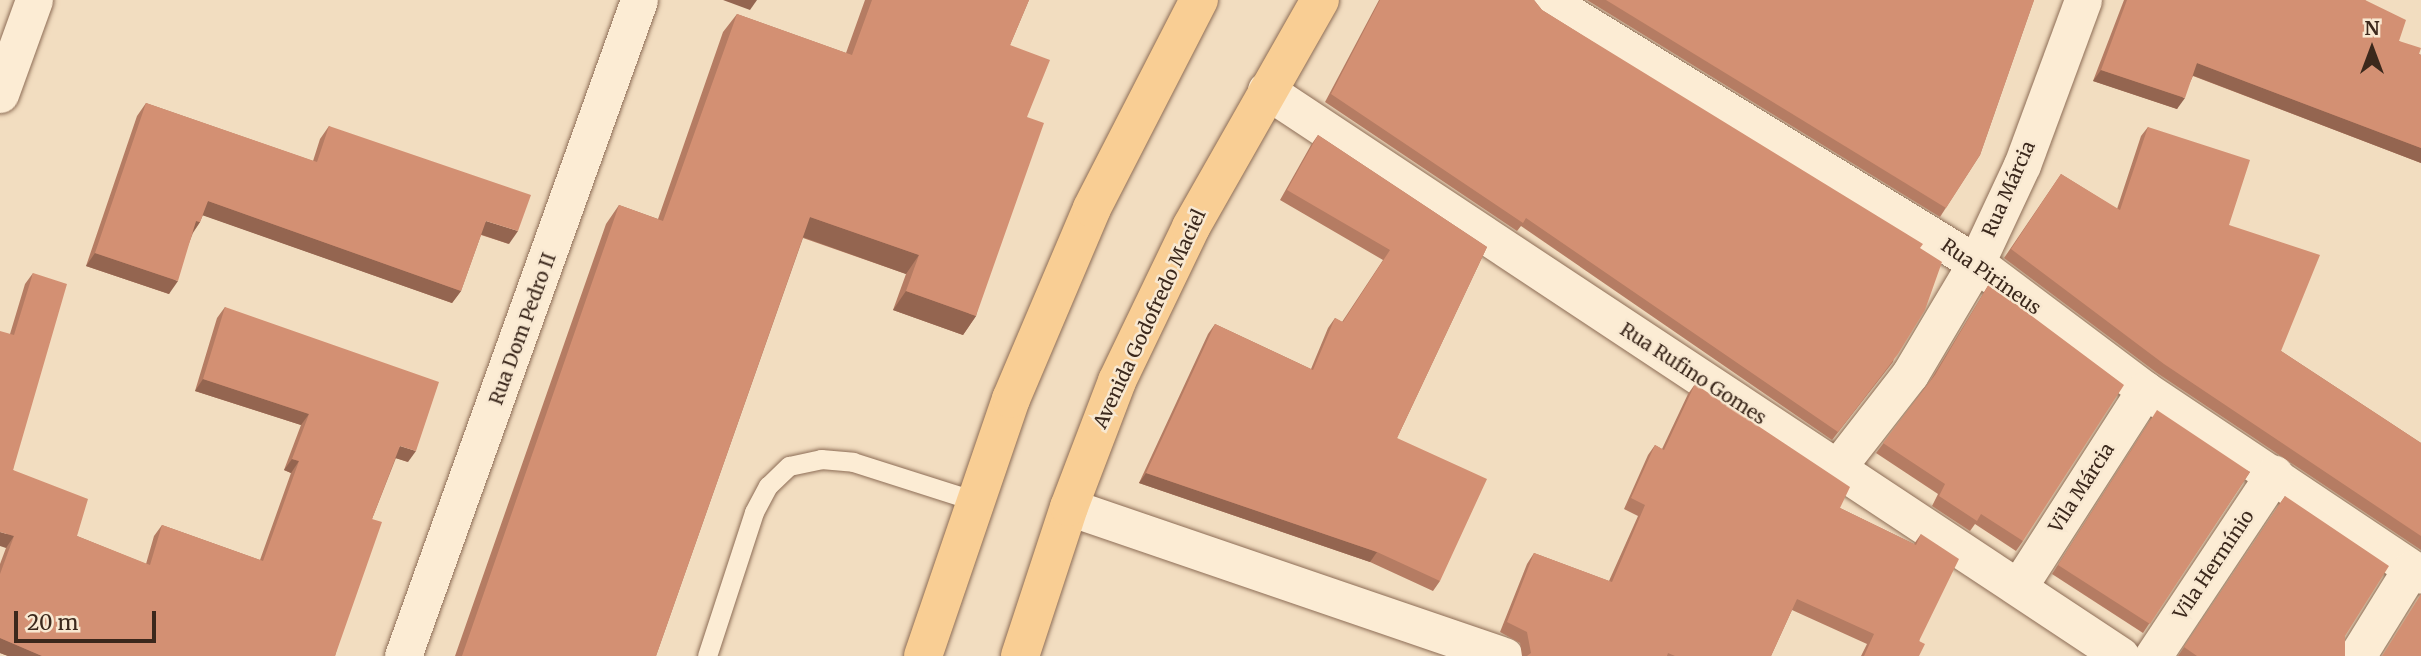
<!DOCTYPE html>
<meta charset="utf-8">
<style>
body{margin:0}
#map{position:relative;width:2421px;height:656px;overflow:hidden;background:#f2ddc0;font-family:Merriweather,serif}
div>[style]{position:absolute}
.roads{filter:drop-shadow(0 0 2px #8d6d56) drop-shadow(0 0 2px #8d6d56)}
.lane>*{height:19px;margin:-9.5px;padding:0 9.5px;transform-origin:9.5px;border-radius:9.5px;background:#fcecd4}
.street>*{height:37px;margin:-18.5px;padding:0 18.5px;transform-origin:18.5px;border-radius:18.5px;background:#fcecd4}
.primary>*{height:38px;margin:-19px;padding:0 19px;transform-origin:19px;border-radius:19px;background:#f9ce94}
.wall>*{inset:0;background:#b57c63}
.shaded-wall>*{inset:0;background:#946550}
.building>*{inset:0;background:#d39073}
span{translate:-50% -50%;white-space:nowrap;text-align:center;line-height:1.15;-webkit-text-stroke:5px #f8e8d1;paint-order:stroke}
.street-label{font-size:19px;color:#3b281c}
.north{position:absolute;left:2337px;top:14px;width:70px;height:70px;-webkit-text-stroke:5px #f8e8d1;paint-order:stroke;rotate:0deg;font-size:19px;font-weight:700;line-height:28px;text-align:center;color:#3b281c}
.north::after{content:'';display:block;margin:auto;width:24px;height:32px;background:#3b281c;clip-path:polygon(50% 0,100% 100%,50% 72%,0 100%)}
.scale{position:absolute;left:14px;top:611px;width:142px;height:32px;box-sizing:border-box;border:4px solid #3b281c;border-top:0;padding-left:9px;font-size:21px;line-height:24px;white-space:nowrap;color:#3b281c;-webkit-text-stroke:5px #f8e8d1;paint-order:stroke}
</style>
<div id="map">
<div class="roads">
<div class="lane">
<i style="left:707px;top:656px;width:151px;rotate:-71.9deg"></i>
<i style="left:754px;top:512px;width:30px;rotate:-62deg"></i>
<i style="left:768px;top:486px;width:29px;rotate:-44deg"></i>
<i style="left:789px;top:466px;width:33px;rotate:-12deg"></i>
<i style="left:821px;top:459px;width:32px;rotate:5deg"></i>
<i style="left:853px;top:462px;width:128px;rotate:17.7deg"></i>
</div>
<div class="street">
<i style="left:1547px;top:0;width:503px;rotate:31.51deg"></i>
<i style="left:1976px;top:263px;width:211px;rotate:36.9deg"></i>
<i style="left:2145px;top:390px;width:332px;rotate:33.8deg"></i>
<i style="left:1266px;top:90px;width:1025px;rotate:33.5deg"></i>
<i style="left:0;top:94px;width:100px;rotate:-70.1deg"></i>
<i style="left:1836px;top:469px;width:120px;rotate:-52.1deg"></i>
<i style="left:1910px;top:374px;width:129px;rotate:-59.3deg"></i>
<i style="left:1976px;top:263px;width:108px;rotate:-64.9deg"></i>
<i style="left:2022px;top:165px;width:176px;rotate:-69.7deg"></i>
<i style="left:1069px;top:507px;width:460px;rotate:18.9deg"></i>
<i style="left:2019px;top:586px;width:233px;rotate:-57.3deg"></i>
<i style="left:403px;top:656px;width:697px;rotate:-70.21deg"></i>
<i style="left:2153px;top:656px;width:219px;rotate:-56.4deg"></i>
<i style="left:2357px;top:656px;width:102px;rotate:-58.2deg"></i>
</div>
<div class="primary">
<i style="left:923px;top:656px;width:272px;rotate:-71.1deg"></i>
<i style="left:1011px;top:399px;width:207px;rotate:-67deg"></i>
<i style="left:1092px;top:208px;width:234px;rotate:-62.8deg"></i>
<i style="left:1020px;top:656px;width:157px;rotate:-71.8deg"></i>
<i style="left:1069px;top:507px;width:135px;rotate:-69.1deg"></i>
<i style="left:1117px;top:381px;width:171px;rotate:-64.3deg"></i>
<i style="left:1191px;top:227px;width:261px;rotate:-60.4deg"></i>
</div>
</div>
<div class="wall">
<i style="clip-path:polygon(865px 0,1029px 0,1010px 45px,1027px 117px,976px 316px,963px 335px,893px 310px,906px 274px,803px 238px,656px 656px,455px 656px,606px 224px,619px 205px,658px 219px,723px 32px,737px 14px,846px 53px)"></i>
<i style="clip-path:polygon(1379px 0,1534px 0,1542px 10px,1920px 248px,1893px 362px,1832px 440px,1521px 226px,1517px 231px,1325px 102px)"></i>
<i style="clip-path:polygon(1587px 0,2034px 0,1980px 155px,1940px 217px)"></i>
<i style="clip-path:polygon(2124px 0,2365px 0,2399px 41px,2421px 55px,2421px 163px,2193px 76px,2177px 109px,2093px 81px)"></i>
<i style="clip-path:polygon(146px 103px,313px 161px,320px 139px,329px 126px,509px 244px,481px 235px,461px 291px,452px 303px,203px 215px,200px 222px,193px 233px,169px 294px,86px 266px,137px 116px)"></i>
<i style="clip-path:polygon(2148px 127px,2229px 225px,2281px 351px,2421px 443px,2421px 550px,2157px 373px,2004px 258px,2061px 174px,2117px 209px,2141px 136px)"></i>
<i style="clip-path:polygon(1318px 135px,1487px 247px,1397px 438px,1440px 581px,1433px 591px,1370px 562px,1139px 483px,1208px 334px,1215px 324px,1311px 369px,1328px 328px,1335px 318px,1342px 322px,1383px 260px,1280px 200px,1311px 145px)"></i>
<i style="clip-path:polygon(33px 273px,13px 470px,77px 536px,146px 564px,154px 536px,162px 525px,260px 560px,291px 473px,284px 470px,301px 425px,195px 391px,217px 318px,225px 307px,408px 462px,396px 458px,372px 519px,335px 656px,8px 656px,0 653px,0 564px,6px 548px,10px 334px,25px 284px)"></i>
<i style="clip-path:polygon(1989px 284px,2023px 541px,2016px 551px,1975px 524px,1970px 531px,1932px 506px,1938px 494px,1876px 453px,1930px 381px)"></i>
<i style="clip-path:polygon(1695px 384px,1840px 508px,1914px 544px,1921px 534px,1919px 656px,1861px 656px,1867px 644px,1792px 610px,1771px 656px,1522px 656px,1520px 643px,1500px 632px,1527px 564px,1534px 553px,1609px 581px,1638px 516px,1624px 509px,1648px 455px,1655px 445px,1662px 449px,1688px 394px)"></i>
<i style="clip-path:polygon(2151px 419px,2250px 472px,2143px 633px,2052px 574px)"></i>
<i style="clip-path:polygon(2285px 496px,2345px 636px,2345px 656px,2178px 656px)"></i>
</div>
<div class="shaded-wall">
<i style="clip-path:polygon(723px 0,757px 0,750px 10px)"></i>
<i style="clip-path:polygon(2197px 63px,2421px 148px,2421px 163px,2189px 74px)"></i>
<i style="clip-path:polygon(2101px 70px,2185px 98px,2177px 109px,2093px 81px)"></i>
<i style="clip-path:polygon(208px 201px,461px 291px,452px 303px,199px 214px)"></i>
<i style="clip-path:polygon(810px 217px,919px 255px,906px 274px,797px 235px)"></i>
<i style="clip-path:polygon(196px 221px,200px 222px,191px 235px)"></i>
<i style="clip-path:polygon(486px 221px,518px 231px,509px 244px,477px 233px)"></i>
<i style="clip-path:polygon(95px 253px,178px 281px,169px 294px,86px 266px)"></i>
<i style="clip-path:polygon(906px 291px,976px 316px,963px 335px,893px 310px)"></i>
<i style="clip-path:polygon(203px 379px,309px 414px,301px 425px,195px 391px)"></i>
<i style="clip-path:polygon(400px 446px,416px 451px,408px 462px,392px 457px)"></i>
<i style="clip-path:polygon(292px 459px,299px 461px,291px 473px,284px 470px)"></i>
<i style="clip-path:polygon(1146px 473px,1377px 552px,1370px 562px,1139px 483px)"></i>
<i style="clip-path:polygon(0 532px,14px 536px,6px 548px,0 546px)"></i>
<i style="clip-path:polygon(0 638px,42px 656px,8px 656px,0 653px)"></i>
</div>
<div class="building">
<i style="clip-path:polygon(872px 0,1029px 0,1010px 45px,1050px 60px,1027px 117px,1044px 123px,976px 316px,906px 291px,919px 255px,810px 217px,656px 656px,462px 656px,619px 205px,663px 221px,737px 14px,852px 55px)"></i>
<i style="clip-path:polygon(1380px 0,1534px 0,1542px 10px,1923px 244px,1920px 248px,1942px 262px,1925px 310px,1898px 354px,1838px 432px,1526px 218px,1523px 223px,1331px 94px)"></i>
<i style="clip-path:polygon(1606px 0,2034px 0,1980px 155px,1946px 208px)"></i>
<i style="clip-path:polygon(2127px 0,2365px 0,2406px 20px,2399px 41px,2421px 48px,2419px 54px,2421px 55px,2421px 148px,2197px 63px,2185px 98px,2101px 70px)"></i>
<i style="clip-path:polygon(146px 103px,317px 162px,329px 126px,531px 195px,518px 231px,486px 221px,461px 291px,208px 201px,200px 222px,196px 221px,178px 281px,95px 253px)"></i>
<i style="clip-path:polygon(2148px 127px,2250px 160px,2229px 225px,2320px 255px,2281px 351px,2421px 443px,2421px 536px,2164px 364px,2011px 249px,2061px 174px,2120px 210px)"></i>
<i style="clip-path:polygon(1318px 135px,1487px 247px,1397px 438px,1487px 479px,1440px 581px,1377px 552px,1146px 473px,1215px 324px,1313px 370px,1335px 318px,1343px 322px,1390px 250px,1287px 190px)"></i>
<i style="clip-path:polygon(33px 273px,67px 284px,13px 470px,88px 499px,77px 536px,150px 565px,162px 525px,263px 561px,299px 461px,292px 459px,309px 414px,203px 379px,225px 307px,439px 382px,416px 451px,400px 446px,372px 519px,382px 522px,335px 656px,42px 656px,0 638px,0 574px,14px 536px,0 532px,0 331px,14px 335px)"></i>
<i style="clip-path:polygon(1989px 284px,2124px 385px,2023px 541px,1981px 514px,1977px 521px,1939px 496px,1945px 484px,1883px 443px,1935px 375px)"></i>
<i style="clip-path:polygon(1695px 384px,1850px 487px,1840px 508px,1916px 545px,1921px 534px,1959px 559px,1919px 641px,1925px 644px,1919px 656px,1864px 656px,1874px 634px,1797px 599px,1771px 656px,1675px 656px,1668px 653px,1667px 656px,1527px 656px,1531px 653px,1527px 632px,1507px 622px,1534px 553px,1612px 582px,1645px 505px,1631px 498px,1655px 445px,1664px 450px)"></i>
<i style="clip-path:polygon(2157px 410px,2250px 472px,2150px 624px,2058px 565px)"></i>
<i style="clip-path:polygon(2285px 496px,2389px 566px,2345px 636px,2345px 656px,2197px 656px,2184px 647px)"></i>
<i style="clip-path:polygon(2421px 594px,2421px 656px,2382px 656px)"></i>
</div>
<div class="street-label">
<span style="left:2009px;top:189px;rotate:-66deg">Rua Márcia</span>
<span style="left:1991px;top:277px;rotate:35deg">Rua Pirineus</span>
<span style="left:1150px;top:319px;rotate:-65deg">Avenida Godofredo Maciel</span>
<span style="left:523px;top:329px;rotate:-70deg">Rua Dom Pedro II</span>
<span style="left:1693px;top:374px;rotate:33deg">Rua Rufino Gomes</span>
<span style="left:2082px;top:488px;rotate:-57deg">Vila Márcia</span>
<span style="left:2214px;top:565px;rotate:-56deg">Vila Hermínio</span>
</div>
<div class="north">N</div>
<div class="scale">20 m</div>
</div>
